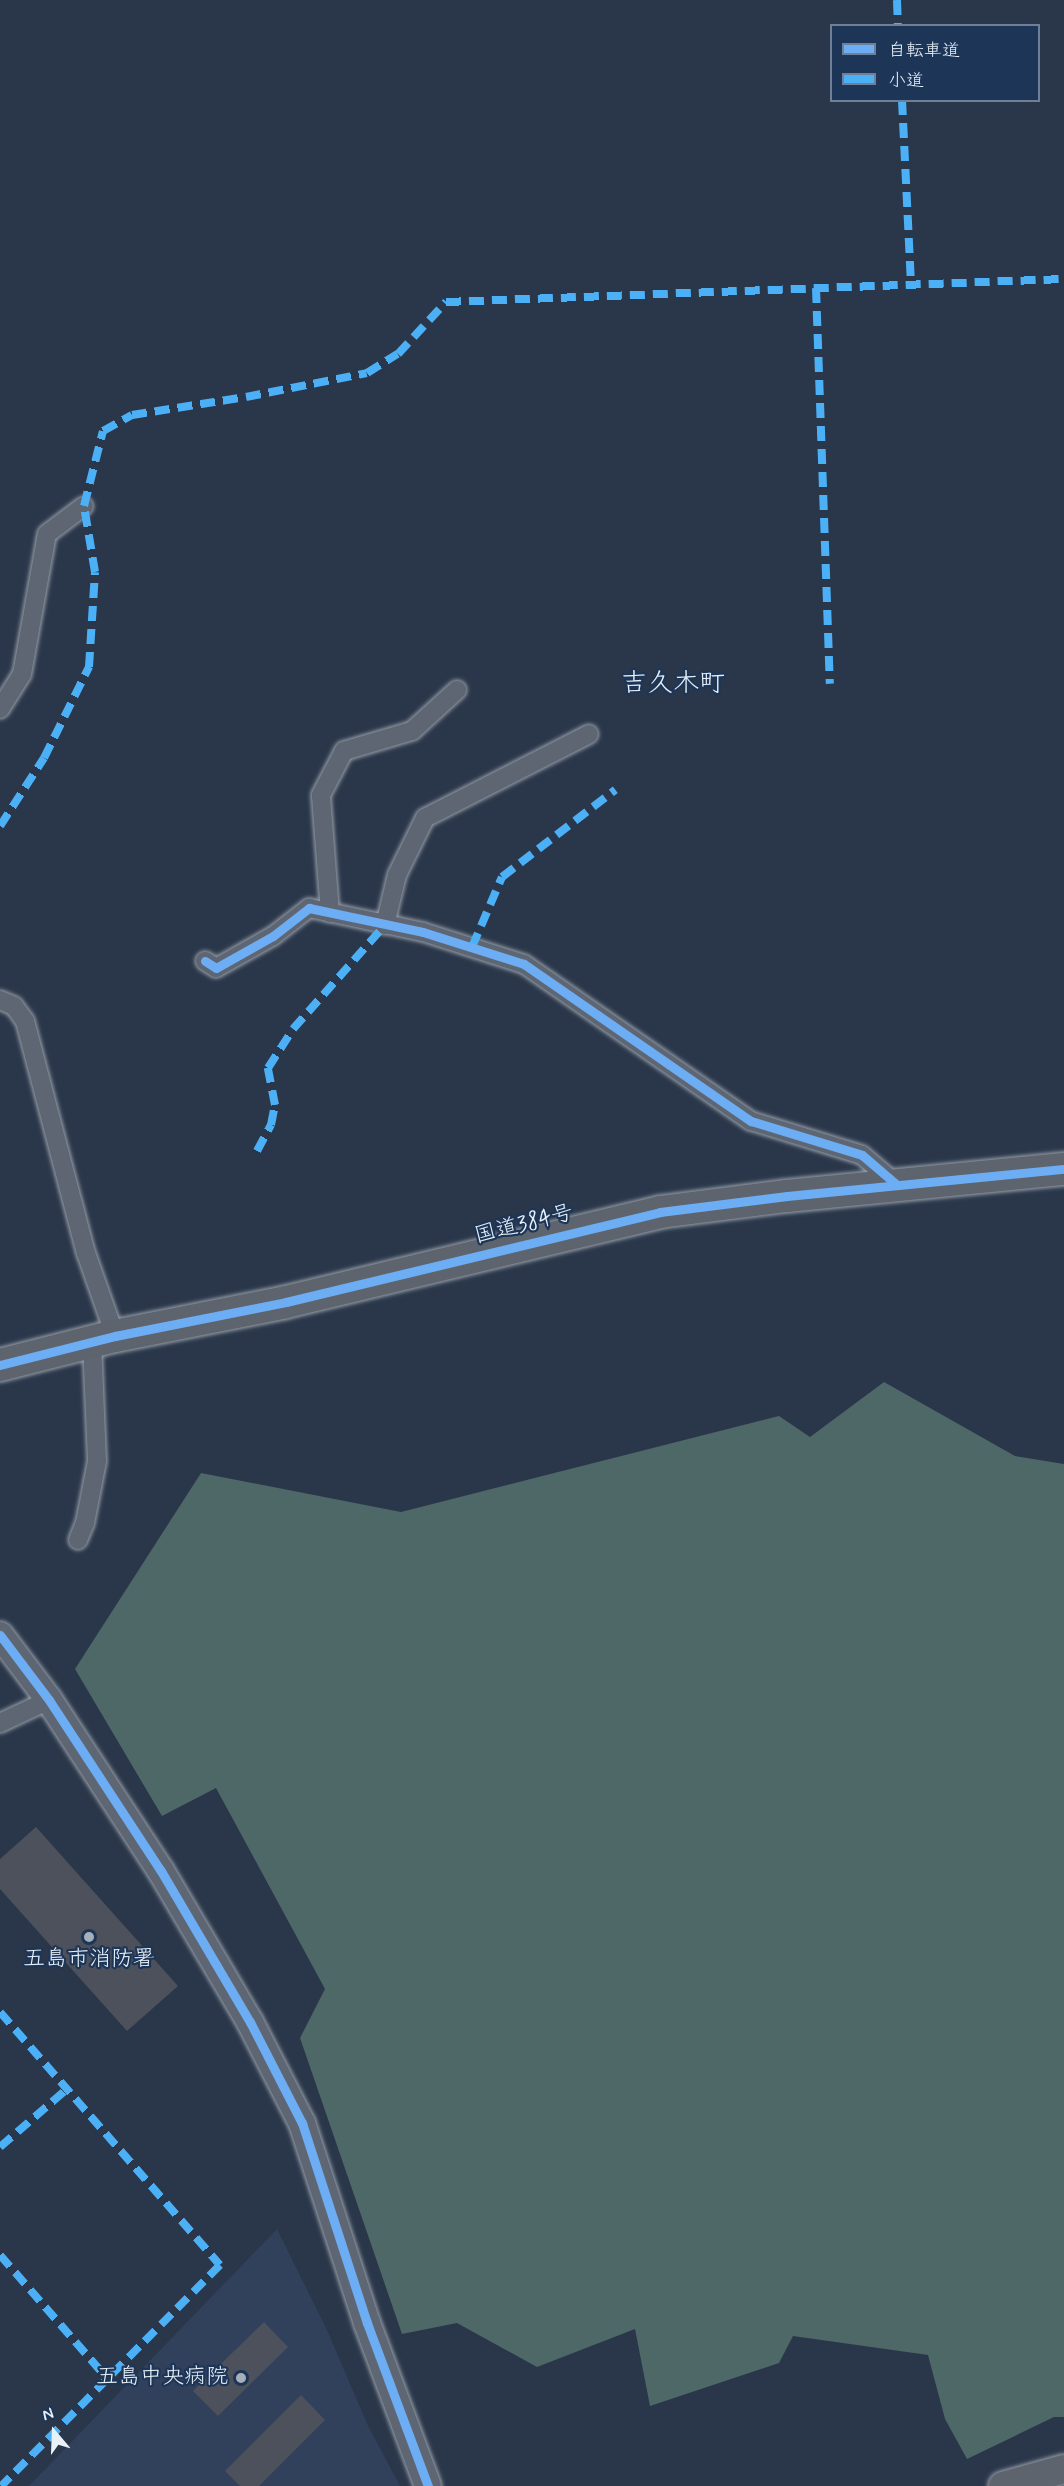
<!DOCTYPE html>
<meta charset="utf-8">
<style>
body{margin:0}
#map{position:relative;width:1064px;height:2486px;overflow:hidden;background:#2a374a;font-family:Mynerve,"Klee One",sans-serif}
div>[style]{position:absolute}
.built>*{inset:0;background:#31415b}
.green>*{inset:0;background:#4e6767}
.building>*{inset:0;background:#4c515c}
.roads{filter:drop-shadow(0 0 2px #959da7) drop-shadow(0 0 2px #959da7)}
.street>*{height:18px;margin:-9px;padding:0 9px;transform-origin:9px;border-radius:9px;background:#5d6672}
.secondary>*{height:26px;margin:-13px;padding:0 13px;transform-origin:13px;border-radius:13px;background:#5d6672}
.primary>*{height:28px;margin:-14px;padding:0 14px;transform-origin:14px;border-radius:14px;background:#5d646d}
.highway>*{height:32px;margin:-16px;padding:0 16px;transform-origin:16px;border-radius:16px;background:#5d646d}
.quiet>*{height:8px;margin-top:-4px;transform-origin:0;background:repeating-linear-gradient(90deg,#4cb0f7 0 15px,transparent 0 23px)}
.cycleway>*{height:9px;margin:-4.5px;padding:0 4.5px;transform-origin:4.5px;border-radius:4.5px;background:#6dadf4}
.dots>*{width:16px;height:16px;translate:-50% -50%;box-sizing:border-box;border:3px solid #1d3557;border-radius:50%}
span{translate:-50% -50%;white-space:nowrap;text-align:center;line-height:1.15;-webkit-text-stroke:4.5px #1d3557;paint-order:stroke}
.street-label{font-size:22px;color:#e8f1f8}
.poi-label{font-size:22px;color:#e8f1f8}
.right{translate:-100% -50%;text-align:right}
.quarter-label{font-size:26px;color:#e8f1f8}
.legend{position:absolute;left:830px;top:24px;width:210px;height:78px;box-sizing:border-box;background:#1d3557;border:2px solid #6e8097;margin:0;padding:8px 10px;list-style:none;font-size:18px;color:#e8f1f8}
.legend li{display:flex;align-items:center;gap:12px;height:30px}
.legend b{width:30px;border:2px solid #6e8097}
.north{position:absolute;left:24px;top:2402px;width:60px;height:60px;-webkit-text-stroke:4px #1d3557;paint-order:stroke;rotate:341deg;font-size:16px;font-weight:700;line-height:24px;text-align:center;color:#e8f1f8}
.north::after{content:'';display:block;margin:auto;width:21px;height:27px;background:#e8f1f8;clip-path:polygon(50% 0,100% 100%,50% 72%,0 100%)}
</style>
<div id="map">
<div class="built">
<i style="clip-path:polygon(277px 2229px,327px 2330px,368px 2426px,400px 2486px,29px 2486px)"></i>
</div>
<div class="green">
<i style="clip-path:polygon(884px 1382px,1015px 1456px,1064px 1464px,1064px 2417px,1054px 2417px,967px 2459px,945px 2419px,928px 2355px,793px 2336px,779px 2363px,650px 2406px,635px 2329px,537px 2367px,457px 2323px,402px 2334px,300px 2038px,325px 1989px,216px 1788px,162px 1816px,75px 1669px,201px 1473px,401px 1512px,779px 1416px,810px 1437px)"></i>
</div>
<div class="building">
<i style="clip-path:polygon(36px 1827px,178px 1986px,127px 2031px,0 1889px,0 1859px)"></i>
<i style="clip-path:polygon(264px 2322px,288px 2347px,218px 2416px,193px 2391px)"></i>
<i style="clip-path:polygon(301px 2395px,325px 2420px,259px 2486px,240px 2486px,225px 2471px)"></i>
</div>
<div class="roads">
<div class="street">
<i style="left:0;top:709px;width:41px;rotate:-57.8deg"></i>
<i style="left:22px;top:674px;width:142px;rotate:-79.9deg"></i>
<i style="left:47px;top:534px;width:46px;rotate:-37.1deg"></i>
<i style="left:330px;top:913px;width:118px;rotate:-94.4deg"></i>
<i style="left:321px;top:795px;width:50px;rotate:-62.4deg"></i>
<i style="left:344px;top:751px;width:71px;rotate:-16.4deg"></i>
<i style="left:412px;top:731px;width:61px;rotate:-42.3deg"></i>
<i style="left:385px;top:925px;width:51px;rotate:-76.5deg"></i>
<i style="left:397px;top:875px;width:64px;rotate:-63.8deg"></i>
<i style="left:425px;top:818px;width:184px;rotate:-27.1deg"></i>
<i style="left:205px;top:961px;width:13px;rotate:32deg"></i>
<i style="left:216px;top:968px;width:65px;rotate:-29.3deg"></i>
<i style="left:273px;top:936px;width:46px;rotate:-37.9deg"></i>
<i style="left:309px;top:908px;width:116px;rotate:11.9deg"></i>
<i style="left:423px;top:932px;width:106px;rotate:17.6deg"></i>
<i style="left:524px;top:964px;width:276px;rotate:34.7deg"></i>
<i style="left:751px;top:1121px;width:116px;rotate:17deg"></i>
<i style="left:862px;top:1155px;width:46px;rotate:40.6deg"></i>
<i style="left:0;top:1000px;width:15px;rotate:23deg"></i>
<i style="left:14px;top:1006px;width:19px;rotate:54deg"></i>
<i style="left:25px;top:1021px;width:240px;rotate:75.3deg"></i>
<i style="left:86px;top:1253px;width:88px;rotate:70.7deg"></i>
<i style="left:78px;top:1540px;width:18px;rotate:-68deg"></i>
<i style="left:85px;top:1523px;width:63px;rotate:-79deg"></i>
<i style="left:97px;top:1461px;width:119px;rotate:-92.4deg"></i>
<i style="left:0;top:1723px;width:54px;rotate:-25.1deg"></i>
</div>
<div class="secondary">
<i style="left:0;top:1635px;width:81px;rotate:53deg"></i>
<i style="left:49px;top:1700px;width:204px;rotate:56.8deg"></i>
<i style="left:161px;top:1871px;width:175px;rotate:59.5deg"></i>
<i style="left:250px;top:2022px;width:114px;rotate:62.8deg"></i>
<i style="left:302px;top:2123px;width:210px;rotate:72deg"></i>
<i style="left:367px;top:2323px;width:174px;rotate:69.5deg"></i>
</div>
<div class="primary">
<i style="left:1003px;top:2486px;width:63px;rotate:-15.6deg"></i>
</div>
<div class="highway">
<i style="left:0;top:1365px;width:119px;rotate:-14.2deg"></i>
<i style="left:115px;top:1336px;width:174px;rotate:-11.2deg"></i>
<i style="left:286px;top:1302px;width:385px;rotate:-13.5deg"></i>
<i style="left:660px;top:1212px;width:128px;rotate:-7.2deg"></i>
<i style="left:787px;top:1196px;width:278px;rotate:-5.6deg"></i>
</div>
</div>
<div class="quiet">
<i style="left:897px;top:0;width:26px;rotate:88deg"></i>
<i style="left:902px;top:100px;width:183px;rotate:87.2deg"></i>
<i style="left:816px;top:288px;width:396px;rotate:88deg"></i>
<i style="left:0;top:826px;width:81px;rotate:-57.1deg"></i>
<i style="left:44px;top:758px;width:102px;rotate:-63.7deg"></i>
<i style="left:89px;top:667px;width:95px;rotate:-86.4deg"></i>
<i style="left:95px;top:572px;width:67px;rotate:-99.5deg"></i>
<i style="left:84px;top:506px;width:77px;rotate:-75.8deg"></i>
<i style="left:103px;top:431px;width:33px;rotate:-29deg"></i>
<i style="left:132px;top:415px;width:115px;rotate:-9deg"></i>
<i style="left:246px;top:397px;width:123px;rotate:-11.2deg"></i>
<i style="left:367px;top:373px;width:36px;rotate:-32deg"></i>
<i style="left:398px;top:354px;width:71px;rotate:-47.3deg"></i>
<i style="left:446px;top:302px;width:618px;rotate:-2.13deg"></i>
<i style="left:472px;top:947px;width:76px;rotate:-66.8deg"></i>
<i style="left:502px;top:877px;width:143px;rotate:-37.6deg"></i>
<i style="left:257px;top:1151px;width:30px;rotate:-62deg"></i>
<i style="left:271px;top:1125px;width:20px;rotate:-79deg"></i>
<i style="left:275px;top:1105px;width:38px;rotate:-101deg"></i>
<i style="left:268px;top:1068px;width:46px;rotate:-57.3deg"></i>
<i style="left:293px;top:1029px;width:139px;rotate:-48.5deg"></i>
<i style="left:0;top:2012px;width:335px;rotate:49deg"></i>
<i style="left:220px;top:2265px;width:311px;rotate:134.7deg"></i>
<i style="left:0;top:2147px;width:89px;rotate:-40.9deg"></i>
<i style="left:0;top:2255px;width:163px;rotate:49deg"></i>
</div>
<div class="cycleway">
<i style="left:205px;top:961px;width:13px;rotate:32deg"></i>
<i style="left:216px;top:968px;width:65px;rotate:-29.3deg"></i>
<i style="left:273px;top:936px;width:46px;rotate:-37.9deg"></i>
<i style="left:309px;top:908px;width:116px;rotate:11.9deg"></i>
<i style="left:423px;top:932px;width:106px;rotate:17.6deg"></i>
<i style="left:524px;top:964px;width:276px;rotate:34.7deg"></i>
<i style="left:751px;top:1121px;width:116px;rotate:17deg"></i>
<i style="left:862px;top:1155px;width:46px;rotate:40.6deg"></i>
<i style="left:0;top:1365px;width:119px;rotate:-14.2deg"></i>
<i style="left:115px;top:1336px;width:174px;rotate:-11.2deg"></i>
<i style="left:286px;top:1302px;width:385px;rotate:-13.5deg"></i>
<i style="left:660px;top:1212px;width:128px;rotate:-7.2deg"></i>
<i style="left:787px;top:1196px;width:278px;rotate:-5.6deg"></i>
<i style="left:0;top:1635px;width:81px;rotate:53deg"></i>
<i style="left:49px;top:1700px;width:204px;rotate:56.8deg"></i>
<i style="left:161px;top:1871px;width:175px;rotate:59.5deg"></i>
<i style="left:250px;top:2022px;width:114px;rotate:62.8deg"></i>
<i style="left:302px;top:2123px;width:210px;rotate:72deg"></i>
<i style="left:367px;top:2323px;width:174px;rotate:69.5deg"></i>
</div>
<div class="dots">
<i style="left:89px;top:1937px;background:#a6b0bb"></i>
<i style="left:241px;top:2378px;background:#a6b0bb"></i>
</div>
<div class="street-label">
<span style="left:524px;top:1225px;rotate:-14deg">国道384号</span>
</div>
<div class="poi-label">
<span style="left:89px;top:1960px">五島市消防署</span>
<span class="right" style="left:228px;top:2378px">五島中央病院</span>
</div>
<div class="quarter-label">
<span style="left:673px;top:685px">吉久木町</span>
</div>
<ul class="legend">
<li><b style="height:8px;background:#6dadf4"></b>自転車道</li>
<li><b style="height:8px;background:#4cb0f7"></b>小道</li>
</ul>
<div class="north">N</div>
</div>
